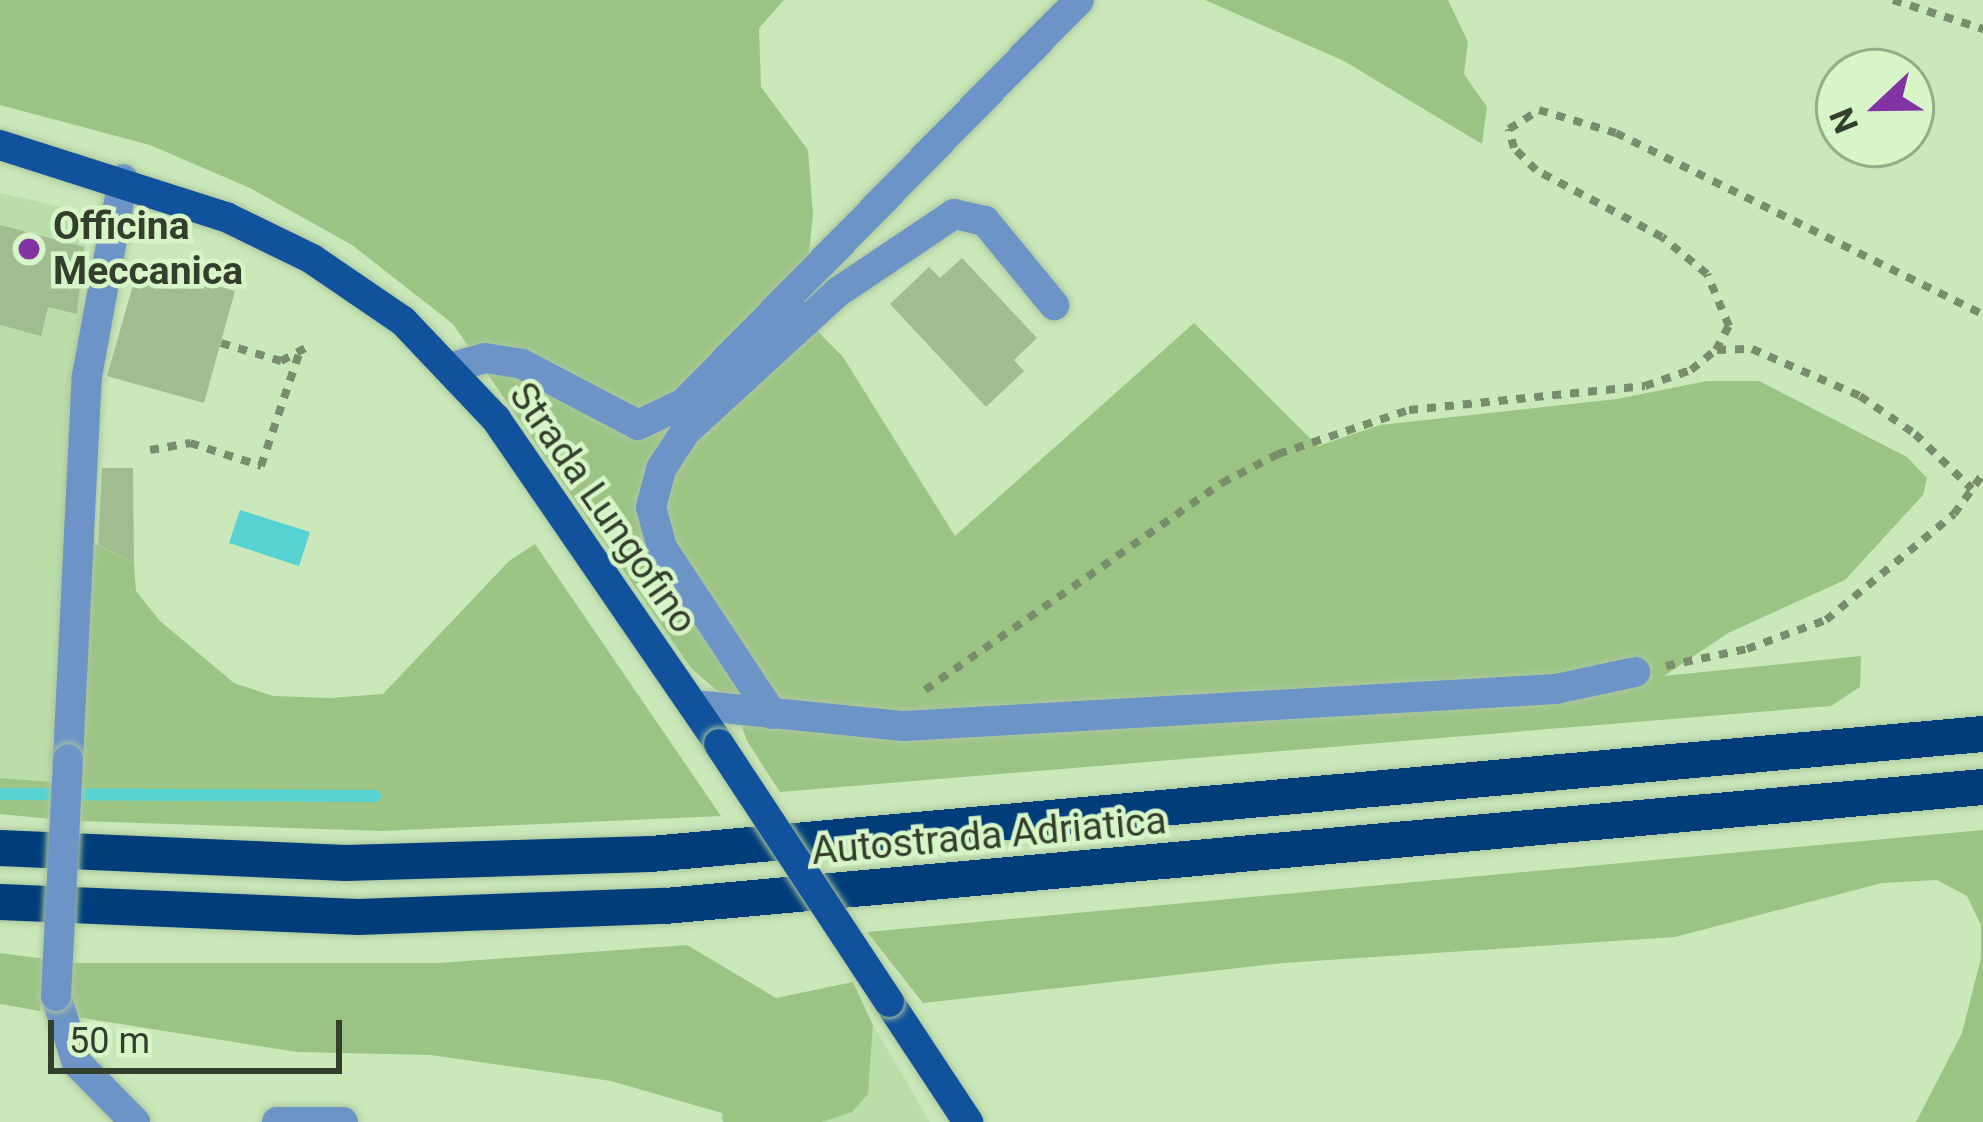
<!DOCTYPE html>
<style>
body{margin:0}
#map{position:relative;width:1983px;height:1122px;overflow:hidden;background:#cae8ba;font-family:Roboto,sans-serif}
div>[style]{position:absolute}
.built>*{inset:0;background:#bbdea9}
.green>*{inset:0;background:#9bc484}
.water>*{inset:0;background:#56d2d2}
.stream>*{height:12px;margin:-6px;padding:0 6px;transform-origin:6px;border-radius:6px;background:#56d2d2}
.building>*{inset:0;background:#a0bd90}
.path>*{height:8px;margin-top:-4px;transform-origin:0;background:repeating-linear-gradient(90deg,#798d6d 0 9px,transparent 0 18px)}
.roads{filter:drop-shadow(0 0 3px #acc69e) drop-shadow(0 0 3px #acc69e)}
.minor>*{height:30px;margin:-15px;padding:0 15px;transform-origin:15px;border-radius:15px;background:#6c94c7}
.major>*{height:30px;margin:-15px;padding:0 15px;transform-origin:15px;border-radius:15px;background:#10539c}
.highway>*{height:36px;margin:-18px;padding:0 18px;transform-origin:18px;border-radius:18px;background:#013d7b}
.bridges{filter:drop-shadow(0 0 3px #acc69e) drop-shadow(0 0 3px #acc69e)}
.minor-bridge>*{height:30px;margin:-15px;padding:0 15px;transform-origin:15px;border-radius:15px;background:#6c94c7}
.major-bridge>*{height:30px;margin:-15px;padding:0 15px;transform-origin:15px;border-radius:15px;background:#10539c}
.dots>*{width:33px;height:33px;translate:-50% -50%;box-sizing:border-box;border:6px solid #d7f5c7;border-radius:50%}
span{translate:-50% -50%;white-space:nowrap;text-align:center;line-height:1.15;-webkit-text-stroke:9px #d7f5c7;paint-order:stroke}
.poi-label{font-size:39px;color:#333f2c;font-weight:700}
.left{translate:0 -50%;text-align:left}
.street-label{font-size:39px;color:#333f2c}
.north{position:absolute;left:1815px;top:48px;width:120px;height:120px;box-sizing:border-box;background:#d7f5c7;border:3px solid #95ac89;border-radius:50%;rotate:248deg;font-size:33px;font-weight:700;line-height:48px;text-align:center;color:#333f2c}
.north::after{content:'';display:block;margin:auto;width:42px;height:54px;background:#8333a3;clip-path:polygon(50% 0,100% 100%,50% 72%,0 100%)}
.scale{position:absolute;left:48px;top:1020px;width:294px;height:54px;box-sizing:border-box;border:6px solid #333f2c;border-top:0;padding-left:15px;font-size:36px;line-height:42px;white-space:nowrap;color:#333f2c;-webkit-text-stroke:9px #d7f5c7;paint-order:stroke}
</style>
<div id="map">
<div class="built">
<i style="clip-path:polygon(0 193px,88px 213px,52px 782px,0 778px)"></i>
<i style="clip-path:polygon(873px 1025px,930px 1122px,822px 1122px,852px 1112px,868px 1094px)"></i>
</div>
<div class="green">
<i style="clip-path:polygon(0 0,784px 0,759px 28px,761px 87px,808px 150px,813px 214px,809px 254px,780px 293px,843px 357px,955px 536px,1194px 323px,1318px 446px,1380px 425px,1617px 399px,1707px 381px,1759px 381px,1907px 457px,1927px 478px,1923px 495px,1845px 580px,1728px 633px,1664px 676px,1861px 656px,1860px 687px,1831px 706px,780px 792px,747px 741px,735px 706px,691px 668px,453px 324px,352px 245px,250px 188px,150px 145px,0 105px)"></i>
<i style="clip-path:polygon(1205px 0,1448px 0,1468px 42px,1464px 74px,1487px 107px,1482px 144px,1344px 61px)"></i>
<i style="clip-path:polygon(93px 543px,134px 563px,136px 591px,160px 621px,234px 683px,273px 696px,330px 698px,383px 694px,509px 561px,535px 544px,721px 816px,382px 831px,78px 821px)"></i>
<i style="clip-path:polygon(0 778px,52px 782px,51px 819px,0 814px)"></i>
<i style="clip-path:polygon(1983px 830px,1983px 1122px,1916px 1122px,1962px 1033px,1981px 958px,1981px 925px,1967px 896px,1937px 880px,1882px 883px,1675px 937px,1283px 963px,923px 1003px,867px 932px)"></i>
<i style="clip-path:polygon(687px 945px,776px 998px,853px 982px,873px 1025px,868px 1094px,852px 1112px,822px 1122px,723px 1122px,722px 1113px,611px 1081px,431px 1055px,297px 1052px,70px 1016px,72px 963px,438px 963px)"></i>
<i style="clip-path:polygon(0 953px,46px 959px,40px 1011px,0 1004px)"></i>
</div>
<div class="water">
<i style="clip-path:polygon(240px 510px,310px 532px,299px 566px,229px 543px)"></i>
</div>
<div class="stream">
<i style="left:0;top:794px;width:375px;rotate:0.3deg"></i>
</div>
<div class="building">
<i style="clip-path:polygon(0 225px,84px 247px,77px 314px,48px 307px,41px 336px,0 325px)"></i>
<i style="clip-path:polygon(962px 258px,1037px 338px,1014px 360px,1024px 371px,986px 407px,890px 304px,929px 267px,940px 278px)"></i>
<i style="clip-path:polygon(139px 264px,235px 291px,204px 403px,107px 376px)"></i>
<i style="clip-path:polygon(102px 468px,133px 468px,134px 563px,98px 545px)"></i>
</div>
<div class="path">
<i style="left:1893px;top:0;width:95px;rotate:17.9deg"></i>
<i style="left:221px;top:343px;width:63px;rotate:16.7deg"></i>
<i style="left:281px;top:361px;width:32px;rotate:-28deg"></i>
<i style="left:1717px;top:350px;width:35px;rotate:-2deg"></i>
<i style="left:1752px;top:349px;width:118px;rotate:23.5deg"></i>
<i style="left:1860px;top:396px;width:67px;rotate:34.6deg"></i>
<i style="left:1915px;top:434px;width:79px;rotate:44deg"></i>
<i style="left:150px;top:450px;width:41px;rotate:-9.9deg"></i>
<i style="left:190px;top:443px;width:75px;rotate:17.9deg"></i>
<i style="left:261px;top:466px;width:121px;rotate:-71.3deg"></i>
<i style="left:1666px;top:666px;width:83px;rotate:-11.9deg"></i>
<i style="left:1747px;top:649px;width:84px;rotate:-20.2deg"></i>
<i style="left:1826px;top:620px;width:166px;rotate:-39.6deg"></i>
<i style="left:1954px;top:514px;width:49px;rotate:-54.1deg"></i>
<i style="left:925px;top:690px;width:362px;rotate:-34.9deg"></i>
<i style="left:1222px;top:483px;width:63px;rotate:-27.4deg"></i>
<i style="left:1278px;top:454px;width:138px;rotate:-18.6deg"></i>
<i style="left:1409px;top:410px;width:237px;rotate:-5.8deg"></i>
<i style="left:1645px;top:386px;width:49px;rotate:-19.2deg"></i>
<i style="left:1691px;top:370px;width:32px;rotate:-39deg"></i>
<i style="left:1716px;top:350px;width:27px;rotate:-62deg"></i>
<i style="left:1729px;top:326px;width:56px;rotate:-112.9deg"></i>
<i style="left:1707px;top:274px;width:58px;rotate:-140.6deg"></i>
<i style="left:1662px;top:237px;width:143px;rotate:-152deg"></i>
<i style="left:1536px;top:170px;width:31px;rotate:-135deg"></i>
<i style="left:1514px;top:148px;width:20px;rotate:-105deg"></i>
<i style="left:1509px;top:129px;width:36px;rotate:-32deg"></i>
<i style="left:1539px;top:110px;width:80px;rotate:16.6deg"></i>
<i style="left:1616px;top:133px;width:409px;rotate:26.3deg"></i>
</div>
<div class="roads">
<div class="minor">
<i style="left:452px;top:367px;width:34px;rotate:-15deg"></i>
<i style="left:485px;top:358px;width:37px;rotate:9deg"></i>
<i style="left:522px;top:364px;width:131px;rotate:27.7deg"></i>
<i style="left:638px;top:425px;width:51px;rotate:-25.6deg"></i>
<i style="left:684px;top:403px;width:564px;rotate:-45.57deg"></i>
<i style="left:693px;top:705px;width:212px;rotate:5.7deg"></i>
<i style="left:904px;top:726px;width:653px;rotate:-3.25deg"></i>
<i style="left:1556px;top:689px;width:81px;rotate:-12.1deg"></i>
<i style="left:772px;top:714px;width:199px;rotate:-123.5deg"></i>
<i style="left:662px;top:548px;width:42px;rotate:-105deg"></i>
<i style="left:651px;top:507px;width:39px;rotate:-75deg"></i>
<i style="left:661px;top:469px;width:44px;rotate:-57deg"></i>
<i style="left:685px;top:432px;width:207px;rotate:-42.5deg"></i>
<i style="left:838px;top:292px;width:140px;rotate:-33.9deg"></i>
<i style="left:954px;top:214px;width:32px;rotate:13deg"></i>
<i style="left:985px;top:221px;width:109px;rotate:50.6deg"></i>
<i style="left:68px;top:759px;width:383px;rotate:-87.2deg"></i>
<i style="left:87px;top:376px;width:200px;rotate:-79.6deg"></i>
<i style="left:56px;top:996px;width:70px;rotate:72.6deg"></i>
<i style="left:77px;top:1063px;width:83px;rotate:45.5deg"></i>
<i style="left:277px;top:1122px;width:66px"></i>
</div>
<div class="major">
<i style="left:0;top:145px;width:237px;rotate:17.7deg"></i>
<i style="left:226px;top:217px;width:96px;rotate:26deg"></i>
<i style="left:312px;top:259px;width:110px;rotate:34.3deg"></i>
<i style="left:403px;top:321px;width:135px;rotate:46.5deg"></i>
<i style="left:496px;top:419px;width:394px;rotate:55.5deg"></i>
<i style="left:889px;top:1002px;width:144px;rotate:56.6deg"></i>
</div>
<div class="highway">
<i style="left:0;top:848px;width:346px;rotate:2.5deg"></i>
<i style="left:346px;top:863px;width:305px;rotate:-1.7deg"></i>
<i style="left:651px;top:854px;width:1337px;rotate:-5.15deg"></i>
<i style="left:0;top:902px;width:358px;rotate:2.4deg"></i>
<i style="left:358px;top:917px;width:307px;rotate:-2.1deg"></i>
<i style="left:665px;top:906px;width:1323px;rotate:-5.16deg"></i>
</div>
</div>
<div class="bridges">
<div class="minor-bridge">
<i style="left:56px;top:996px;width:237px;rotate:-87.1deg"></i>
</div>
<div class="major-bridge">
<i style="left:719px;top:744px;width:309px;rotate:56.6deg"></i>
</div>
</div>
<div class="dots">
<i style="left:29px;top:249px;background:#8333a3"></i>
</div>
<div class="poi-label">
<span class="left" style="left:53px;top:249px">Officina<br>Meccanica</span>
</div>
<div class="street-label">
<span style="left:603px;top:508px;rotate:55deg">Strada Lungofino</span>
<span style="left:989px;top:836px;rotate:-5deg">Autostrada Adriatica</span>
</div>
<div class="north">N</div>
<div class="scale">50 m</div>
</div>
